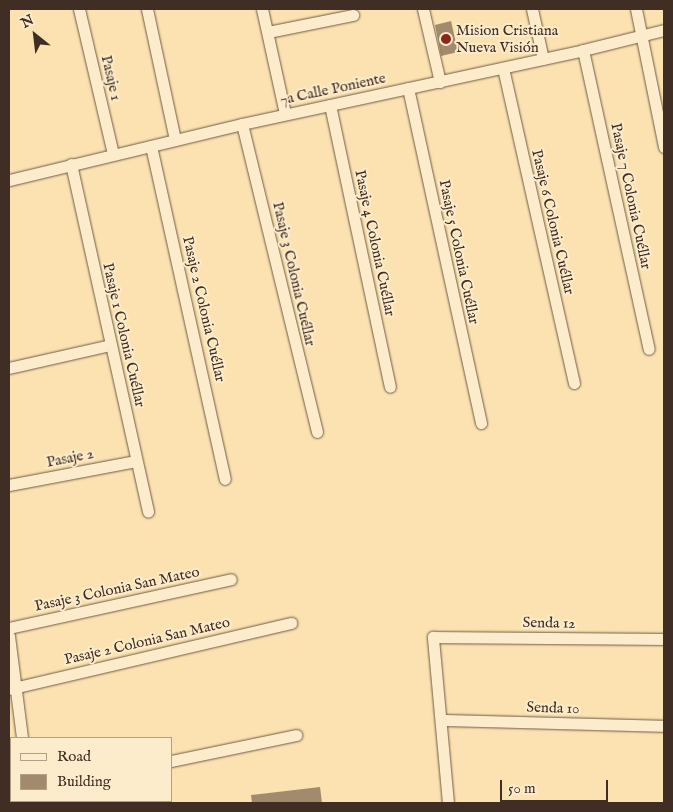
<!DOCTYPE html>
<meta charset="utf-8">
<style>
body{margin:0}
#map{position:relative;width:673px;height:812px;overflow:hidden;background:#fbe2b0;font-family:"IM FELL English",serif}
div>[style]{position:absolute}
.building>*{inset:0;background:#a18b6c}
.roads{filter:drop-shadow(0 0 1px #6f5a46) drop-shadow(0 0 1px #6f5a46)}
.street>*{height:11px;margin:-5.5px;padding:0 5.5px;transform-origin:5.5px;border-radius:5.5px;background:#fceccc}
.dots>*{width:14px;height:14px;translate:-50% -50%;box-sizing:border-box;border:2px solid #fceccc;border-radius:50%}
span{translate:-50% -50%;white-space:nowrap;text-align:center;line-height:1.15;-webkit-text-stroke:4px #fceccc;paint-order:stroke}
.poi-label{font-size:15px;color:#402d23}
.left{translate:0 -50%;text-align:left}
.street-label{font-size:15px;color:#402d23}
.frame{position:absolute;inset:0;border:10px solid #402d23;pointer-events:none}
.legend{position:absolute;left:10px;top:737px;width:162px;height:65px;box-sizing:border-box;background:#fceccc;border:1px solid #b1a088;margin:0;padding:6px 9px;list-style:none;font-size:15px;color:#402d23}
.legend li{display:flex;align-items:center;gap:10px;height:25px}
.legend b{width:25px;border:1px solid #b1a088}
.north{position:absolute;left:10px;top:10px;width:50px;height:50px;-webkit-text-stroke:4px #fceccc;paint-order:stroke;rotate:331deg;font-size:14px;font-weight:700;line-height:20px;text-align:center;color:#402d23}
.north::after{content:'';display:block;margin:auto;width:18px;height:22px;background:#402d23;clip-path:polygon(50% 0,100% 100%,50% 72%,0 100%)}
.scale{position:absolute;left:500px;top:780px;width:108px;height:22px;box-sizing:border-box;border:2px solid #402d23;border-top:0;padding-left:6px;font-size:15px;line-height:18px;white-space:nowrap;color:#402d23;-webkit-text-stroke:4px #fceccc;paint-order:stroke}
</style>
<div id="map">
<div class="building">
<i style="clip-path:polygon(451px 21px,458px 52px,441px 56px,435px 25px)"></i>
<i style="clip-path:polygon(320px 787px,322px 803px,252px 803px,251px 795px)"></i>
</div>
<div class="roads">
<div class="street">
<i style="left:79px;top:9px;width:149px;rotate:76.8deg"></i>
<i style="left:147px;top:9px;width:134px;rotate:77.9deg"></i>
<i style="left:262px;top:9px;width:107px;rotate:77.6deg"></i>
<i style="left:423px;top:9px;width:75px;rotate:76.9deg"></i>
<i style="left:532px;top:9px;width:51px;rotate:77.6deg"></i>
<i style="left:636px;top:9px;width:141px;rotate:78.5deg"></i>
<i style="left:268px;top:32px;width:87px;rotate:-11.3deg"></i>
<i style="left:583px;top:50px;width:306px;rotate:77.6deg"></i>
<i style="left:503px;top:68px;width:323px;rotate:77.3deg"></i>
<i style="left:408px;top:88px;width:343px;rotate:77.7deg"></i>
<i style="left:330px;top:105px;width:288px;rotate:78deg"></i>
<i style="left:242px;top:124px;width:317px;rotate:76.3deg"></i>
<i style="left:151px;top:146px;width:341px;rotate:77.5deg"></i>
<i style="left:71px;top:164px;width:356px;rotate:77.5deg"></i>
<i style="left:9px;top:180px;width:240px;rotate:-13.5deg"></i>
<i style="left:242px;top:124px;width:349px;rotate:-12.2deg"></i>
<i style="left:583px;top:50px;width:83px;rotate:-13.9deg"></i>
<i style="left:9px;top:368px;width:104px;rotate:-12.8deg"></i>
<i style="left:9px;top:485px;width:129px;rotate:-10.7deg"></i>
<i style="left:9px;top:628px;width:227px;rotate:-12.4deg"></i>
<i style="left:9px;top:636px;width:103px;rotate:82.7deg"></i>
<i style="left:9px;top:689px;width:290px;rotate:-13.2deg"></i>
<i style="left:441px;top:720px;width:223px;rotate:1.5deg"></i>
<i style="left:171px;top:761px;width:128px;rotate:-11.7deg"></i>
<i style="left:9px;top:795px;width:2px"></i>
<i style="left:448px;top:803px;width:167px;rotate:-95.2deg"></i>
<i style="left:433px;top:637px;width:231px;rotate:0.5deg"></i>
</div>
</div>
<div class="dots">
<i style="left:446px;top:39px;background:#8f2418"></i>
</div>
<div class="poi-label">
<span class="left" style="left:456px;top:39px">Mision Cristiana<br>Nueva Visión</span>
</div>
<div class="street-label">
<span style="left:111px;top:78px;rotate:77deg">Pasaje 1</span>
<span style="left:333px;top:89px;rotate:-12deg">7a Calle Poniente</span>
<span style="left:631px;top:196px;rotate:78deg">Pasaje 7 Colonia Cuéllar</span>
<span style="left:553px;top:222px;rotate:77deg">Pasaje 6 Colonia Cuéllar</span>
<span style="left:375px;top:243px;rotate:78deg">Pasaje 4 Colonia Cuéllar</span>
<span style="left:459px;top:252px;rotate:78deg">Pasaje 5 Colonia Cuéllar</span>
<span style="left:294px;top:274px;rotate:77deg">Pasaje 3 Colonia Cuéllar</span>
<span style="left:204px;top:309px;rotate:77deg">Pasaje 2 Colonia Cuéllar</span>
<span style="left:124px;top:335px;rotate:77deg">Pasaje 1 Colonia Cuéllar</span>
<span style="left:70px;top:458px;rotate:-11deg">Pasaje 2</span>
<span style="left:117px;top:589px;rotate:-12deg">Pasaje 3 Colonia San Mateo</span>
<span style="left:549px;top:623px;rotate:1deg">Senda 12</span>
<span style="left:147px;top:641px;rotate:-13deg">Pasaje 2 Colonia San Mateo</span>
<span style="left:553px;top:708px;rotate:2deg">Senda 10</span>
</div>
<div class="frame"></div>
<ul class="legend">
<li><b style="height:6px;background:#fceccc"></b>Road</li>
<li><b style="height:14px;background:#a18b6c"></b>Building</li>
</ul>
<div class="north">N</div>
<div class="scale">50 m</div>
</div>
